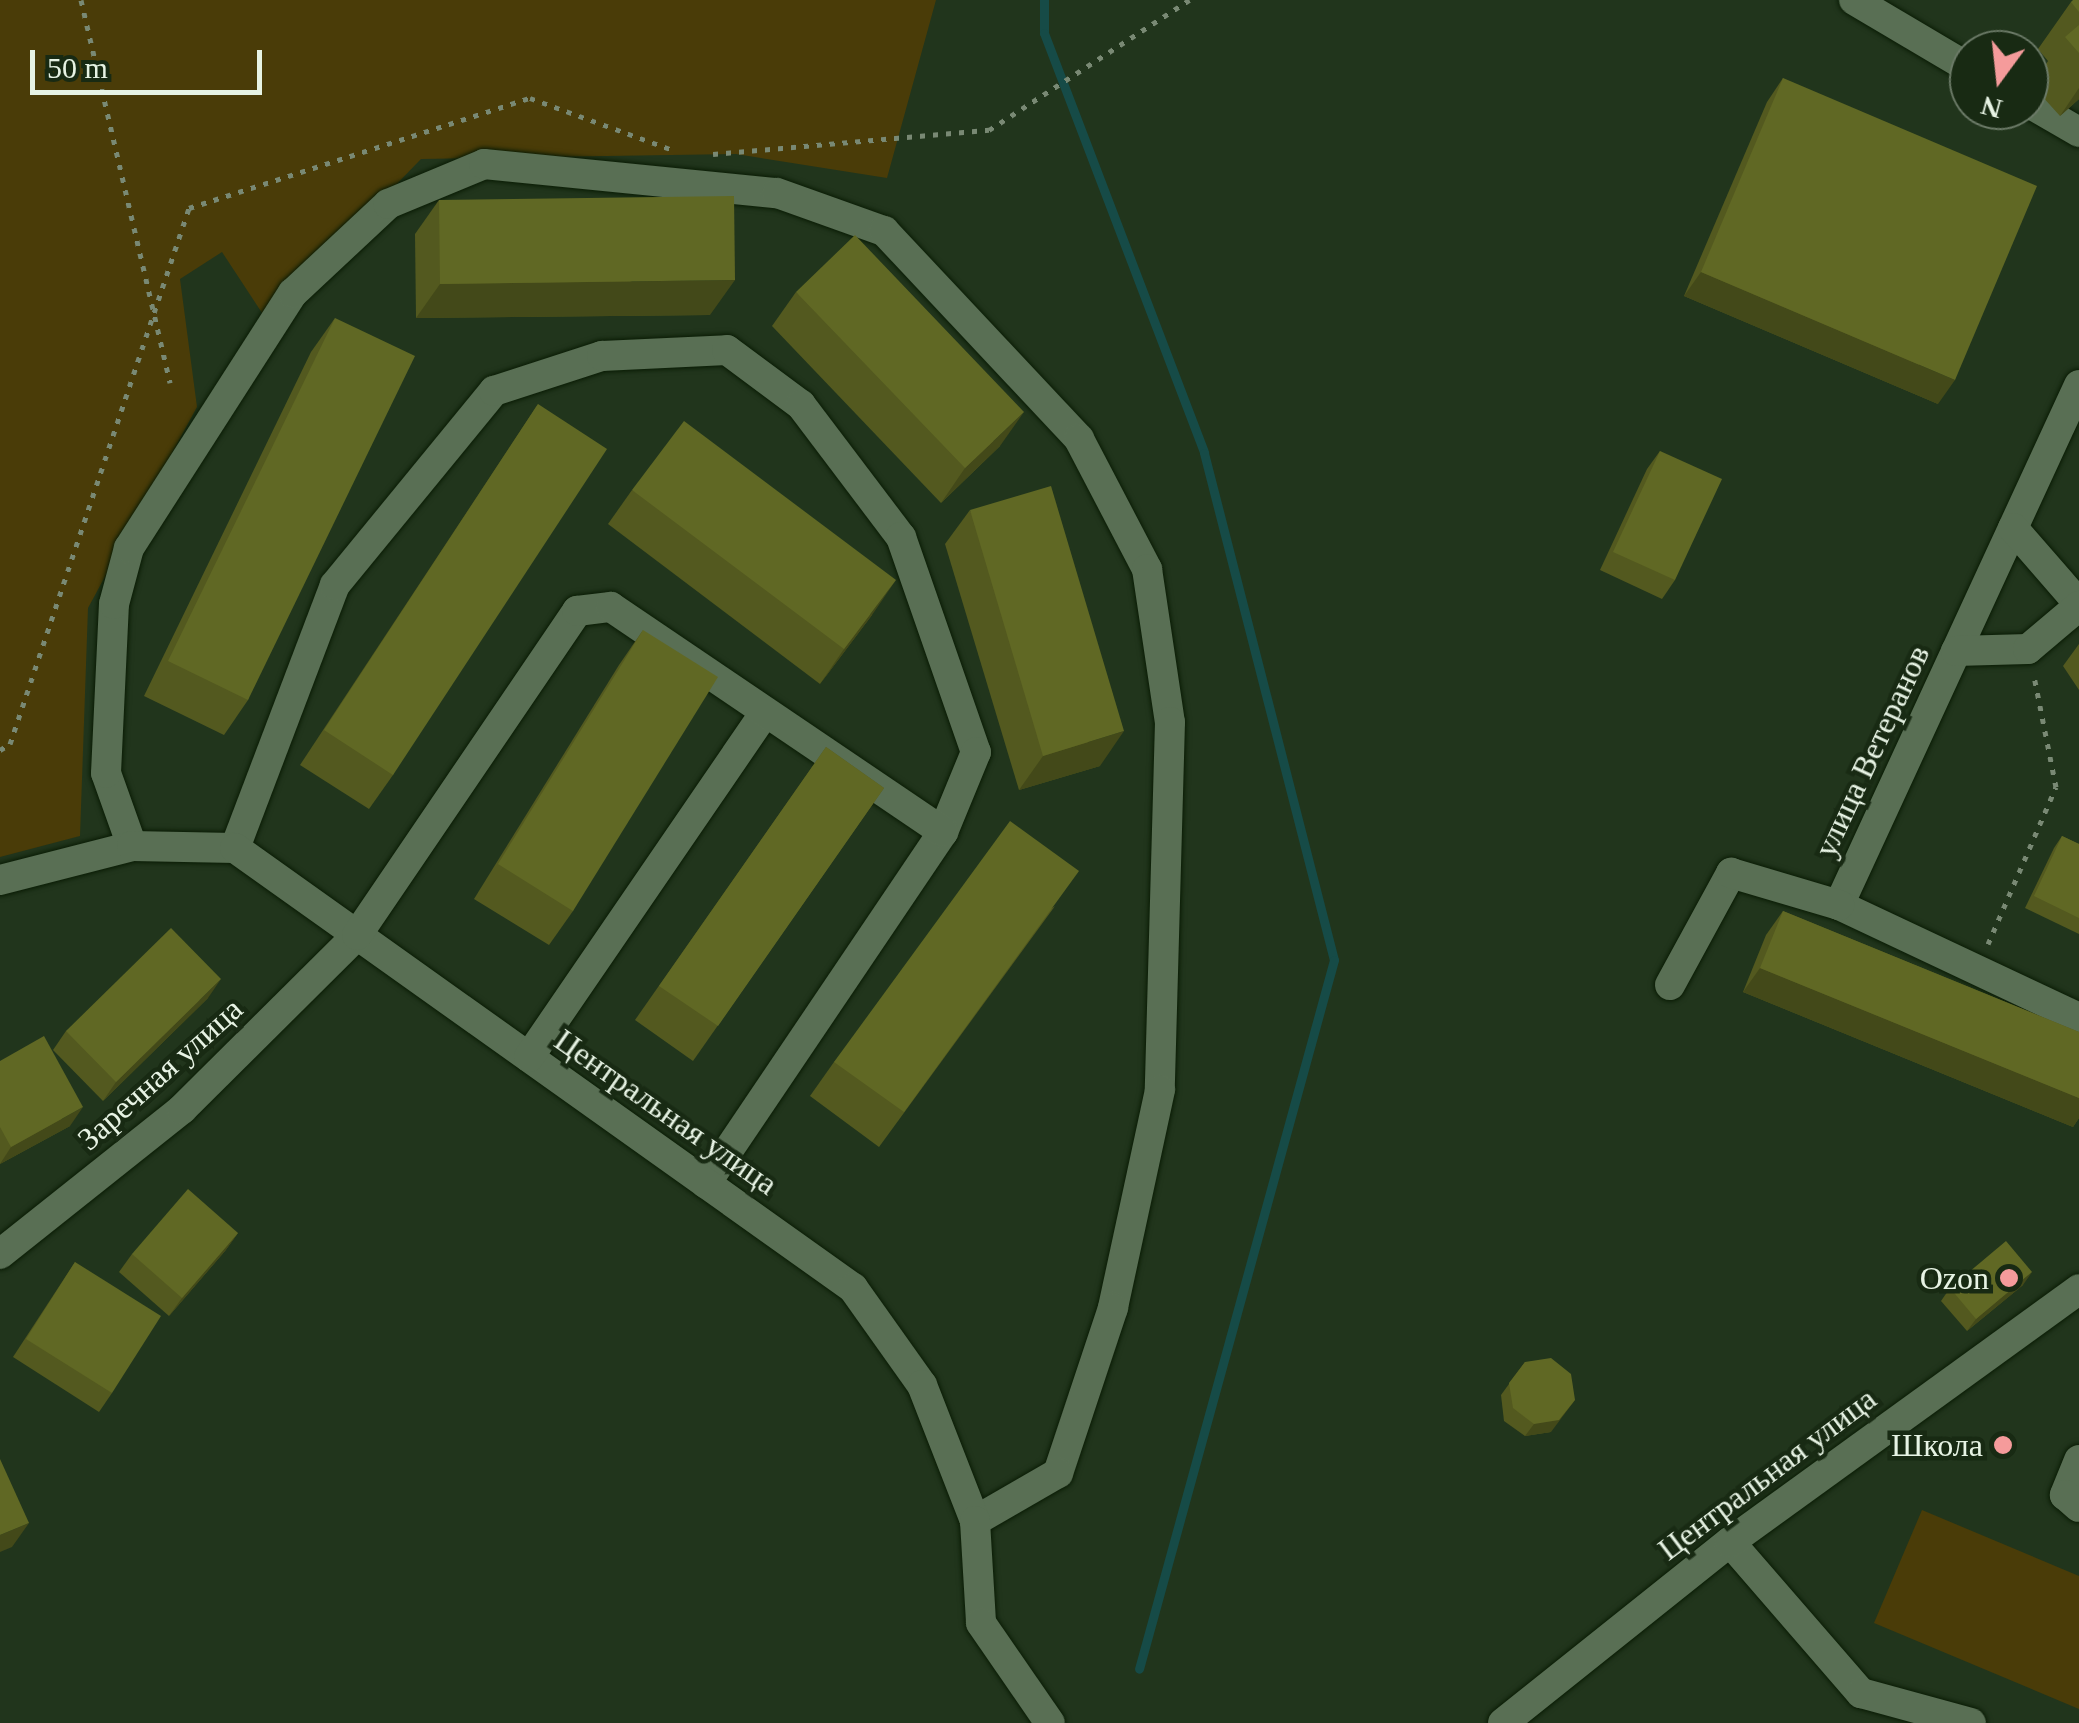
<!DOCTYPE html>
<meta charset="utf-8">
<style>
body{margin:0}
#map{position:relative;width:2079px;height:1723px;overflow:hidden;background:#21351c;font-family:"Times New Roman",serif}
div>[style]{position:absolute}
.green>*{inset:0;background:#4a3c08}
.stream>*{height:9px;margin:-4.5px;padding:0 4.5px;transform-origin:4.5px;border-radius:4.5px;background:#164b47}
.path>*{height:5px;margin-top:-2.5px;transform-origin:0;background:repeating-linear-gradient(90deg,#798974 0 5px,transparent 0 13px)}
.roads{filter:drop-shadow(0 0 2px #0a1c05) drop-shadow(0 0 2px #0a1c05)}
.minor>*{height:30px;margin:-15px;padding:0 15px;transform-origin:15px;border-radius:15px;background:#596f54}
.wall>*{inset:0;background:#53591f}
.shaded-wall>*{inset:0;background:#434919}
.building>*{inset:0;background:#606824}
.dots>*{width:28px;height:28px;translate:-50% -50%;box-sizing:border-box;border:5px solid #182a13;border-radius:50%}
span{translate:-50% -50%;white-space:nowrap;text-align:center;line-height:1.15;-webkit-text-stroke:9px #182a13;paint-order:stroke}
.street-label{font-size:32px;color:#e7f3e4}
.poi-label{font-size:32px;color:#e7f3e4}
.right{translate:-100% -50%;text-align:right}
.north{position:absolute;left:1949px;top:30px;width:100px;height:100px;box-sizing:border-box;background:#182a13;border:2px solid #6b7a67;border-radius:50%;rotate:195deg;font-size:28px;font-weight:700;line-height:40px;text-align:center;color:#e7f3e4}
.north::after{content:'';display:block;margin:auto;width:35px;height:45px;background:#f59b9b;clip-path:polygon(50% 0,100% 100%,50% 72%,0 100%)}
.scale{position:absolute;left:30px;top:50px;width:232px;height:45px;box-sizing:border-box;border:5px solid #e7f3e4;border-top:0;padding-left:12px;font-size:30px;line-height:35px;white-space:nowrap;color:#e7f3e4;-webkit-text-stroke:8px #182a13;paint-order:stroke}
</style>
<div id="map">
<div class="green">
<i style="clip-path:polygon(0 0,936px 0,887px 178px,736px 154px,421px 159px,266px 319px,222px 252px,180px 279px,197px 407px,88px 608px,80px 836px,0 857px)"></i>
<i style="clip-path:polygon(1922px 1510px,2079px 1576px,2079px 1709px,1874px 1623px)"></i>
</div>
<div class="stream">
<i style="left:1044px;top:0;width:33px;rotate:90deg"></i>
<i style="left:1044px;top:33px;width:449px;rotate:69.1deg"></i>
<i style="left:1204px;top:453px;width:523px;rotate:75.62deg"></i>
<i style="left:1334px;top:960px;width:735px;rotate:105.38deg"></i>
</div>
<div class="path">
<i style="left:81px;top:0;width:393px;rotate:76.9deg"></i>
<i style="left:713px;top:154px;width:277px;rotate:-5deg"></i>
<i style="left:989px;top:130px;width:239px;rotate:-33deg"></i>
<i style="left:0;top:750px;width:12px;rotate:-31deg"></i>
<i style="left:10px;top:744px;width:565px;rotate:-71.53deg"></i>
<i style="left:189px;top:208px;width:358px;rotate:-17.9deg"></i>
<i style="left:530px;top:98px;width:152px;rotate:20deg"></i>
<i style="left:1988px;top:944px;width:171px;rotate:-66.6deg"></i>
<i style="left:2056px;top:787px;width:113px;rotate:-101.2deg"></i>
</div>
<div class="roads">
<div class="minor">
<i style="left:1854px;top:0;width:134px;rotate:30.6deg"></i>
<i style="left:2029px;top:103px;width:58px;rotate:30.1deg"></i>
<i style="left:2079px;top:385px;width:573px;rotate:114.78deg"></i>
<i style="left:1839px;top:905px;width:265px;rotate:25.2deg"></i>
<i style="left:2013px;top:528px;width:101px;rotate:49deg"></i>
<i style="left:1956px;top:651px;width:72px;rotate:-1.6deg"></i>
<i style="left:2028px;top:649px;width:67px;rotate:-40.1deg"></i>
<i style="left:132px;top:846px;width:77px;rotate:-109.6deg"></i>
<i style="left:106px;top:773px;width:169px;rotate:-87.3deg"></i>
<i style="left:114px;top:604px;width:58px;rotate:-75deg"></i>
<i style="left:129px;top:548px;width:303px;rotate:-57.3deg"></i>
<i style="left:293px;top:293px;width:130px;rotate:-43.1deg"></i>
<i style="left:388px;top:204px;width:104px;rotate:-22.6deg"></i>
<i style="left:484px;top:164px;width:294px;rotate:5.7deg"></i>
<i style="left:777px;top:193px;width:114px;rotate:19.6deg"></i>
<i style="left:884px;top:231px;width:285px;rotate:46.8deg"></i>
<i style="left:1079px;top:439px;width:147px;rotate:62.4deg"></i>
<i style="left:1147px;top:569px;width:155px;rotate:81.5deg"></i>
<i style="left:1170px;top:722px;width:368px;rotate:91.6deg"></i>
<i style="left:1160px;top:1090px;width:223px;rotate:102.2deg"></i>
<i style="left:1113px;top:1308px;width:174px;rotate:108.4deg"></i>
<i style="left:1058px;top:1473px;width:96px;rotate:150deg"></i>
<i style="left:235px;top:848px;width:281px;rotate:-69.2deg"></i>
<i style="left:335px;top:585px;width:251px;rotate:-50.7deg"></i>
<i style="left:494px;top:391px;width:114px;rotate:-18deg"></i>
<i style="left:602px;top:356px;width:125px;rotate:-2.7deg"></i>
<i style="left:727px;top:350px;width:92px;rotate:36.6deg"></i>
<i style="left:801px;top:405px;width:166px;rotate:52.9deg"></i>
<i style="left:901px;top:537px;width:228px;rotate:70.8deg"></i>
<i style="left:976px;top:752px;width:87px;rotate:112.4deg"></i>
<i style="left:943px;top:832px;width:424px;rotate:124deg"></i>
<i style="left:0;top:880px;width:136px;rotate:-14.4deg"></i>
<i style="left:132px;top:846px;width:103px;rotate:1.1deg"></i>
<i style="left:235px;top:848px;width:759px;rotate:35.45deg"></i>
<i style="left:853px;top:1288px;width:119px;rotate:54.6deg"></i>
<i style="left:922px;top:1385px;width:146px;rotate:68.7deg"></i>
<i style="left:975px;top:1521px;width:102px;rotate:86.6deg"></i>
<i style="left:981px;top:1623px;width:121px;rotate:55.4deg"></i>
<i style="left:1670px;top:985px;width:128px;rotate:-61.4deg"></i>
<i style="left:1731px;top:873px;width:113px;rotate:16.5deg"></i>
<i style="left:529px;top:1057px;width:418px;rotate:-55.6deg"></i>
<i style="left:0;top:1254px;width:233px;rotate:-38.5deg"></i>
<i style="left:182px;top:1109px;width:247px;rotate:-44.8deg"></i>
<i style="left:357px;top:935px;width:392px;rotate:-55.8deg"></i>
<i style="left:577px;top:611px;width:34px;rotate:-7deg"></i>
<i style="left:611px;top:607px;width:401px;rotate:34.1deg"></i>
<i style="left:2079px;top:1460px;width:38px;rotate:112deg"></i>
<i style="left:2065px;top:1495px;width:18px;rotate:41deg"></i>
<i style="left:1730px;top:1542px;width:200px;rotate:49.1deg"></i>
<i style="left:1861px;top:1693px;width:114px;rotate:15.3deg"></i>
<i style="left:1503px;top:1723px;width:290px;rotate:-38.6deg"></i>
<i style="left:1730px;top:1542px;width:431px;rotate:-35.9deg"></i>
</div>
</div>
<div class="wall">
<i style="clip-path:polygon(2079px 0,2079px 99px,2060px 116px,2032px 85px,2048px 61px,2038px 49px,2071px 2px)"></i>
<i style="clip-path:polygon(1783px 78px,1938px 404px,1684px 296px,1767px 102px)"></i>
<i style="clip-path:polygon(439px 200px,710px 315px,416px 318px,415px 234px)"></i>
<i style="clip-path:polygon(796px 292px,1000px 446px,941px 503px,772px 326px)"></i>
<i style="clip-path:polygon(335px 318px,248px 700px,224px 735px,144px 696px,311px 352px)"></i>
<i style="clip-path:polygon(538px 404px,393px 775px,369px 809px,300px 765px)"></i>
<i style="clip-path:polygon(1660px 451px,1675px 580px,1662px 599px,1600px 570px,1647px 469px)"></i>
<i style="clip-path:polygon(632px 490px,872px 615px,820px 684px,608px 524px)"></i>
<i style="clip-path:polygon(970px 510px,1100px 766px,1019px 790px,945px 544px)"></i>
<i style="clip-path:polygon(643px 630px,573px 911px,549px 945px,474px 899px,619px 665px)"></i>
<i style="clip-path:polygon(2079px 644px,2079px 690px,2063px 666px)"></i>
<i style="clip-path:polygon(826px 747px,884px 788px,693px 1061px,635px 1020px)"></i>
<i style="clip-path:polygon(2062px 836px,2079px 844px,2079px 934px,2025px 908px,2054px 848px)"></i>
<i style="clip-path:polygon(1055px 906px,879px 1147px,810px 1096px,834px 1062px)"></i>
<i style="clip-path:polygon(1783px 911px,2079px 1032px,2079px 1118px,2073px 1127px,1743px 992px,1766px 935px)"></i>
<i style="clip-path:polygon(208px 998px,103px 1101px,53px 1050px,66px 1031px)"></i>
<i style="clip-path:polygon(0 1061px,70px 1126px,0 1164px)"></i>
<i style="clip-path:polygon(238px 1233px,225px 1251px,169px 1316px,119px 1272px,132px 1254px)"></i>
<i style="clip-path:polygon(75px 1262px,112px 1393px,99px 1412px,13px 1357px)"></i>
<i style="clip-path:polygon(2023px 1285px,1967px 1331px,1941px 1301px,1950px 1288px)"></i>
<i style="clip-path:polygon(1525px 1362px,1551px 1432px,1525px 1436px,1504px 1421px,1501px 1395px)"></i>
</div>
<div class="shaded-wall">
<i style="clip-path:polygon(2079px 88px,2079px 99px,2060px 116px)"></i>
<i style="clip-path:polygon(1701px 272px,1955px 380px,1938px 404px,1684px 296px)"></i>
<i style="clip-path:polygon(735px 280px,710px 315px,416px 318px,440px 284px)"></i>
<i style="clip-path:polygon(1024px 412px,1000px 446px,941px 503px,965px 468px)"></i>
<i style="clip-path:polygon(896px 580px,872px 615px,820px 684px,844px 649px)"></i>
<i style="clip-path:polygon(1124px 731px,1100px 766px,1019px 790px,1043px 756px)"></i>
<i style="clip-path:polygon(1760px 968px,2079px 1098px,2079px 1118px,2073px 1127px,1743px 992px)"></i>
<i style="clip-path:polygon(221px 979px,208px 998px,103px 1101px,116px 1082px)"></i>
<i style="clip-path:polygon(83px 1107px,70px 1126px,0 1164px,11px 1147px)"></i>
<i style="clip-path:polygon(238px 1233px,225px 1251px,169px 1316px,182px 1298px)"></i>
<i style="clip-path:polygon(2032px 1272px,2023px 1285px,1967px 1331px,1976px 1319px)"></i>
<i style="clip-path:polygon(1575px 1400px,1551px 1432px,1525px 1436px,1534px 1424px)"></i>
<i style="clip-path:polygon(29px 1523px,12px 1547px,0 1552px,0 1535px)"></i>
</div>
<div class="building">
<i style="clip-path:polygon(2073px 0,2079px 0,2079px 12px,2071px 2px)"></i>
<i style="clip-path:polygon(2079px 25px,2079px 53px,2065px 37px)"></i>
<i style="clip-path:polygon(1783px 78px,2037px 186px,1955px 380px,1701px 272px)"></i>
<i style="clip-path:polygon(734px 196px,735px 280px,440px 284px,439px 200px)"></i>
<i style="clip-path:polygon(855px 235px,1024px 412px,965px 468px,796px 292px)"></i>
<i style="clip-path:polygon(335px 318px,415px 356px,248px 700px,168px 661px)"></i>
<i style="clip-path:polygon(538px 404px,607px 449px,393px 775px,324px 730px)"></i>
<i style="clip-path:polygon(684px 421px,896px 580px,844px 649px,632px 490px)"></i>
<i style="clip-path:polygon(1660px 451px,1722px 479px,1675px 580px,1613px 552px)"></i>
<i style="clip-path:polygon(1051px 486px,1124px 731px,1043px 756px,970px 510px)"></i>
<i style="clip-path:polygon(643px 630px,718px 677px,573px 911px,498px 864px)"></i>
<i style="clip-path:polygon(826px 747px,884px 788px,718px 1026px,659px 986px)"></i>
<i style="clip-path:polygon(1010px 821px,1079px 871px,904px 1112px,834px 1062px)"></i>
<i style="clip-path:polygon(2062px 836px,2079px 844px,2079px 918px,2034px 896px)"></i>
<i style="clip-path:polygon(1783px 911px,2079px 1032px,2079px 1098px,1760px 968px)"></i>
<i style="clip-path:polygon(171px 928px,221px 979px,116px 1082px,66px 1031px)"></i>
<i style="clip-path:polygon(44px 1036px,83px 1107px,11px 1147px,0 1127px,0 1061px)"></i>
<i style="clip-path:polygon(188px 1189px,238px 1233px,182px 1298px,132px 1254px)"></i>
<i style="clip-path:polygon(2006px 1241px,2032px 1272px,1976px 1319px,1950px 1288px)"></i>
<i style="clip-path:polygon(75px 1262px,161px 1316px,112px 1393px,26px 1339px)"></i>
<i style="clip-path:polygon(1551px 1358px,1571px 1374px,1575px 1400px,1559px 1420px,1534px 1424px,1513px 1408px,1509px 1383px,1525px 1362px)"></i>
<i style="clip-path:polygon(0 1459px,29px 1523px,0 1535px)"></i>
</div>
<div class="dots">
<i style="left:2009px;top:1278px;background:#f59b9b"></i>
<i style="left:2003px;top:1445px;background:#f59b9b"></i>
</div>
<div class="street-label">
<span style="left:1872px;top:751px;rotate:-65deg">улица Ветеранов</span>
<span style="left:160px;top:1074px;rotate:-42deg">Заречная улица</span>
<span style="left:666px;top:1112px;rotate:35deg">Центральная улица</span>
<span style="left:1767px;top:1474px;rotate:-37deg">Центральная улица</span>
</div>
<div class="poi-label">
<span class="right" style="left:1989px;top:1278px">Ozon</span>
<span class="right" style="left:1983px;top:1445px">Школа</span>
</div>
<div class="north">N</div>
<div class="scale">50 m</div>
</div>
